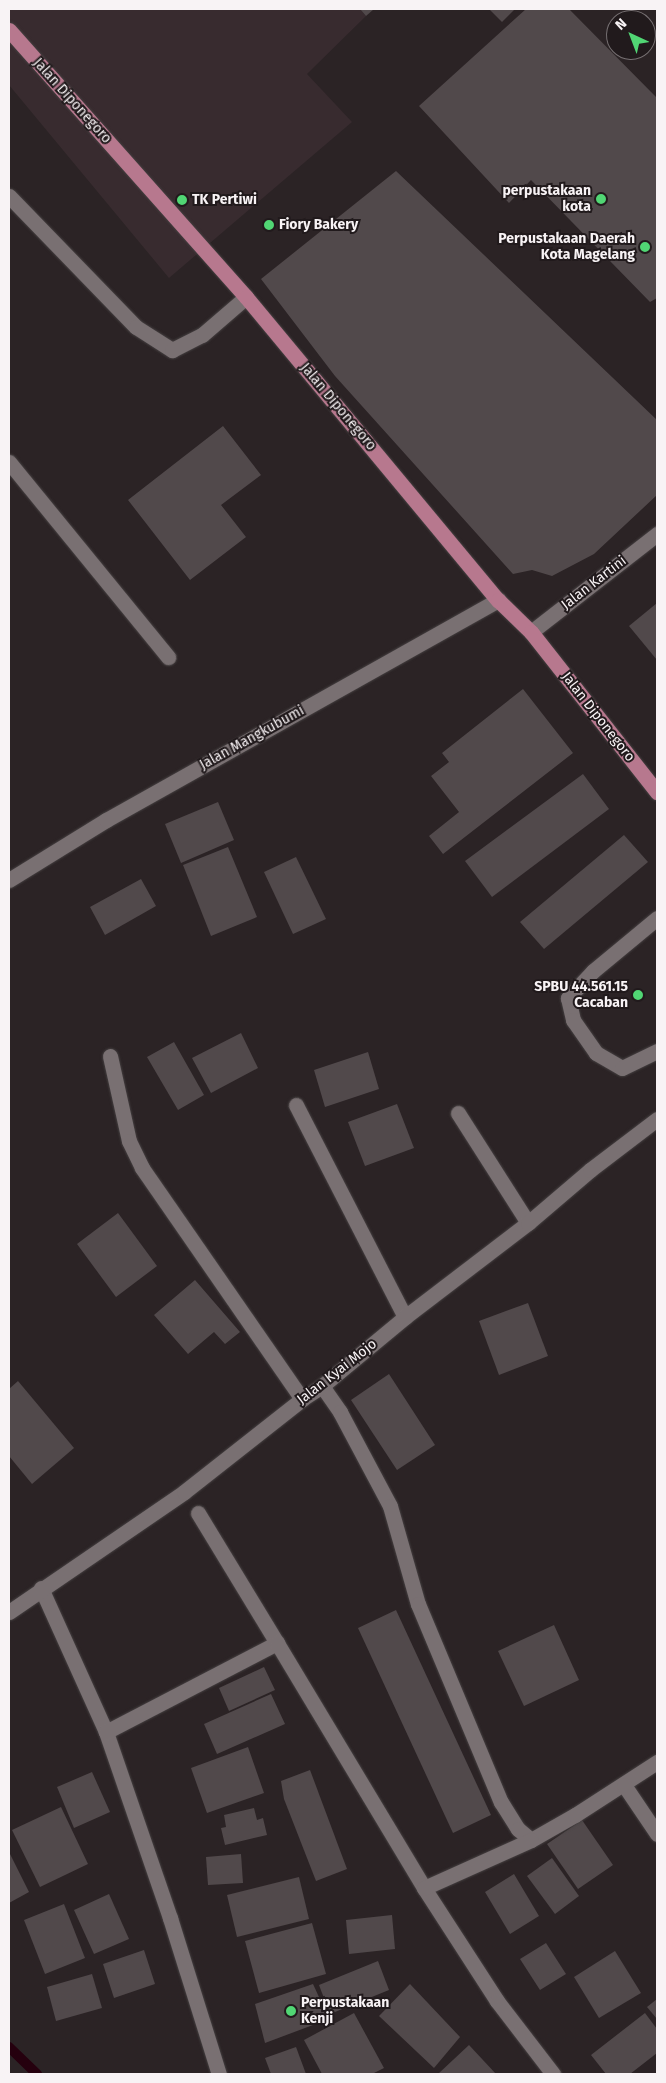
<!DOCTYPE html>
<style>
body{margin:0}
#map{position:relative;width:666px;height:2083px;overflow:hidden;background:#2b2325;font-family:"Fira Sans",sans-serif}
div>[style]{position:absolute}
.built>*{inset:0;background:#382b2f}
.stream>*{height:10px;margin:-5px;padding:0 5px;transform-origin:5px;border-radius:5px;background:#25000e}
.building>*{inset:0;background:#51494b}
.roads{filter:drop-shadow(0 0 1px #454041) drop-shadow(0 0 1px #454041)}
.minor>*{height:15px;margin:-7.5px;padding:0 7.5px;transform-origin:7.5px;border-radius:7.5px;background:#797072}
.major>*{height:15px;margin:-7.5px;padding:0 7.5px;transform-origin:7.5px;border-radius:7.5px;background:#b7788e}
.dots>*{width:14px;height:14px;translate:-50% -50%;box-sizing:border-box;border:2px solid #211a1c;border-radius:50%}
span{translate:-50% -50%;white-space:nowrap;text-align:center;line-height:1.15;-webkit-text-stroke:4px #211a1c;paint-order:stroke}
.street-label{font-size:14px;color:#f8f3f5}
.poi-label{font-size:14px;color:#f8f3f5;font-weight:700}
.right{translate:-100% -50%;text-align:right}
.left{translate:0 -50%;text-align:left}
.frame{position:absolute;inset:0;border:10px solid #f8f3f5;pointer-events:none}
.north{position:absolute;left:606px;top:10px;width:50px;height:50px;box-sizing:border-box;background:#211a1c;border:1px solid #777173;border-radius:50%;rotate:317deg;font-size:14px;font-weight:700;line-height:20px;text-align:center;color:#f8f3f5}
.north::after{content:'';display:block;margin:auto;width:18px;height:22px;background:#51d674;clip-path:polygon(50% 0,100% 100%,50% 72%,0 100%)}
</style>
<div id="map">
<div class="built">
<i style="clip-path:polygon(9px 9px,360px 9px,366px 16px,307px 74px,352px 122px,169px 278px,9px 85px)"></i>
</div>
<div class="stream">
<i style="left:9px;top:2047px;width:39px;rotate:44deg"></i>
</div>
<div class="building">
<i style="clip-path:polygon(360px 9px,374px 9px,366px 16px)"></i>
<i style="clip-path:polygon(489px 9px,515px 9px,502px 22px)"></i>
<i style="clip-path:polygon(526px 9px,569px 9px,657px 98px,657px 298px,650px 302px,531px 180px,509px 203px,419px 106px)"></i>
<i style="clip-path:polygon(396px 171px,657px 420px,657px 495px,594px 554px,552px 576px,532px 570px,513px 574px,335px 376px,261px 279px)"></i>
<i style="clip-path:polygon(223px 426px,261px 475px,221px 505px,246px 537px,190px 580px,128px 500px)"></i>
<i style="clip-path:polygon(657px 603px,657px 660px,629px 626px)"></i>
<i style="clip-path:polygon(523px 689px,573px 753px,443px 854px,429px 836px,459px 812px,431px 776px,449px 762px,442px 753px)"></i>
<i style="clip-path:polygon(583px 774px,609px 809px,492px 897px,465px 861px)"></i>
<i style="clip-path:polygon(218px 802px,234px 840px,181px 863px,165px 824px)"></i>
<i style="clip-path:polygon(624px 835px,648px 862px,544px 949px,520px 922px)"></i>
<i style="clip-path:polygon(228px 847px,257px 917px,211px 936px,183px 865px)"></i>
<i style="clip-path:polygon(296px 857px,326px 919px,293px 934px,264px 872px)"></i>
<i style="clip-path:polygon(141px 879px,156px 906px,105px 935px,90px 907px)"></i>
<i style="clip-path:polygon(241px 1033px,258px 1068px,211px 1093px,192px 1058px)"></i>
<i style="clip-path:polygon(174px 1042px,204px 1095px,178px 1110px,147px 1057px)"></i>
<i style="clip-path:polygon(368px 1052px,379px 1089px,325px 1107px,314px 1070px)"></i>
<i style="clip-path:polygon(397px 1104px,414px 1148px,365px 1166px,348px 1122px)"></i>
<i style="clip-path:polygon(118px 1213px,157px 1266px,116px 1297px,77px 1244px)"></i>
<i style="clip-path:polygon(195px 1280px,240px 1332px,225px 1344px,214px 1332px,188px 1354px,154px 1315px)"></i>
<i style="clip-path:polygon(528px 1303px,548px 1356px,499px 1375px,479px 1321px)"></i>
<i style="clip-path:polygon(389px 1374px,435px 1445px,397px 1470px,351px 1400px)"></i>
<i style="clip-path:polygon(18px 1381px,74px 1448px,32px 1484px,9px 1456px,9px 1389px)"></i>
<i style="clip-path:polygon(396px 1610px,491px 1815px,453px 1833px,358px 1628px)"></i>
<i style="clip-path:polygon(554px 1625px,579px 1680px,524px 1706px,498px 1651px)"></i>
<i style="clip-path:polygon(264px 1667px,275px 1690px,229px 1711px,219px 1688px)"></i>
<i style="clip-path:polygon(271px 1694px,285px 1724px,217px 1754px,204px 1724px)"></i>
<i style="clip-path:polygon(248px 1747px,264px 1793px,207px 1813px,191px 1768px)"></i>
<i style="clip-path:polygon(310px 1770px,347px 1869px,316px 1881px,284px 1799px,281px 1781px)"></i>
<i style="clip-path:polygon(92px 1772px,110px 1812px,74px 1828px,57px 1787px)"></i>
<i style="clip-path:polygon(61px 1807px,88px 1864px,40px 1887px,12px 1830px)"></i>
<i style="clip-path:polygon(254px 1808px,257px 1820px,263px 1818px,267px 1835px,225px 1845px,221px 1828px,226px 1827px,224px 1815px)"></i>
<i style="clip-path:polygon(582px 1820px,613px 1865px,578px 1889px,547px 1844px)"></i>
<i style="clip-path:polygon(9px 1852px,29px 1892px,9px 1903px)"></i>
<i style="clip-path:polygon(241px 1854px,243px 1883px,208px 1885px,206px 1857px)"></i>
<i style="clip-path:polygon(552px 1858px,579px 1896px,555px 1914px,527px 1876px)"></i>
<i style="clip-path:polygon(514px 1874px,539px 1916px,510px 1934px,485px 1892px)"></i>
<i style="clip-path:polygon(299px 1877px,309px 1919px,237px 1937px,227px 1895px)"></i>
<i style="clip-path:polygon(109px 1894px,129px 1939px,94px 1954px,74px 1910px)"></i>
<i style="clip-path:polygon(64px 1904px,85px 1958px,45px 1974px,24px 1920px)"></i>
<i style="clip-path:polygon(392px 1915px,395px 1949px,349px 1954px,346px 1920px)"></i>
<i style="clip-path:polygon(312px 1923px,326px 1974px,259px 1993px,245px 1941px)"></i>
<i style="clip-path:polygon(546px 1943px,566px 1974px,540px 1990px,520px 1959px)"></i>
<i style="clip-path:polygon(144px 1950px,155px 1984px,114px 1998px,103px 1964px)"></i>
<i style="clip-path:polygon(615px 1951px,641px 1993px,599px 2018px,574px 1977px)"></i>
<i style="clip-path:polygon(378px 1961px,389px 1990px,330px 2014px,319px 1985px)"></i>
<i style="clip-path:polygon(92px 1974px,102px 2008px,56px 2021px,47px 1987px)"></i>
<i style="clip-path:polygon(313px 1984px,329px 2019px,265px 2043px,255px 2004px)"></i>
<i style="clip-path:polygon(410px 1984px,460px 2037px,434px 2068px,379px 2016px)"></i>
<i style="clip-path:polygon(657px 1999px,657px 2019px,647px 2007px)"></i>
<i style="clip-path:polygon(354px 2013px,384px 2068px,372px 2074px,322px 2074px,304px 2040px)"></i>
<i style="clip-path:polygon(645px 2013px,657px 2029px,657px 2053px,630px 2074px,606px 2074px,591px 2055px)"></i>
<i style="clip-path:polygon(469px 2045px,496px 2074px,438px 2074px)"></i>
<i style="clip-path:polygon(296px 2047px,306px 2074px,271px 2074px,265px 2058px)"></i>
</div>
<div class="roads">
<div class="minor">
<i style="left:9px;top:196px;width:182px;rotate:45.9deg"></i>
<i style="left:136px;top:327px;width:43px;rotate:32.6deg"></i>
<i style="left:172px;top:350px;width:34px;rotate:-27deg"></i>
<i style="left:202px;top:335px;width:58px;rotate:-40.8deg"></i>
<i style="left:9px;top:462px;width:252px;rotate:50.8deg"></i>
<i style="left:531px;top:632px;width:160px;rotate:-37.9deg"></i>
<i style="left:9px;top:880px;width:114px;rotate:-31.7deg"></i>
<i style="left:106px;top:820px;width:450px;rotate:-29.3deg"></i>
<i style="left:657px;top:918px;width:83px;rotate:140.4deg"></i>
<i style="left:593px;top:971px;width:37px;rotate:133deg"></i>
<i style="left:568px;top:998px;width:23px;rotate:77deg"></i>
<i style="left:573px;top:1020px;width:40px;rotate:55.1deg"></i>
<i style="left:596px;top:1053px;width:30px;rotate:30deg"></i>
<i style="left:622px;top:1068px;width:39px;rotate:-26deg"></i>
<i style="left:110px;top:1056px;width:87px;rotate:77.4deg"></i>
<i style="left:129px;top:1141px;width:30px;rotate:64deg"></i>
<i style="left:142px;top:1168px;width:281px;rotate:55.3deg"></i>
<i style="left:296px;top:1105px;width:238px;rotate:62.8deg"></i>
<i style="left:458px;top:1113px;width:130px;rotate:57.5deg"></i>
<i style="left:322px;top:1386px;width:32px;rotate:55deg"></i>
<i style="left:340px;top:1412px;width:106px;rotate:62deg"></i>
<i style="left:390px;top:1506px;width:102px;rotate:74.1deg"></i>
<i style="left:418px;top:1604px;width:215px;rotate:67.3deg"></i>
<i style="left:501px;top:1802px;width:32px;rotate:58deg"></i>
<i style="left:518px;top:1829px;width:17px;rotate:40deg"></i>
<i style="left:531px;top:1840px;width:51px;rotate:-29.6deg"></i>
<i style="left:575px;top:1815px;width:98px;rotate:-32.9deg"></i>
<i style="left:198px;top:1513px;width:152px;rotate:58.7deg"></i>
<i style="left:41px;top:1588px;width:158px;rotate:65.7deg"></i>
<i style="left:106px;top:1732px;width:197px;rotate:71deg"></i>
<i style="left:170px;top:1918px;width:164px;rotate:72.6deg"></i>
<i style="left:9px;top:1612px;width:212px;rotate:-34.4deg"></i>
<i style="left:184px;top:1492px;width:150px;rotate:-38.2deg"></i>
<i style="left:302px;top:1399px;width:24px;rotate:-33deg"></i>
<i style="left:322px;top:1386px;width:108px;rotate:-39.7deg"></i>
<i style="left:405px;top:1317px;width:155px;rotate:-37.4deg"></i>
<i style="left:528px;top:1223px;width:82px;rotate:-40.5deg"></i>
<i style="left:590px;top:1170px;width:84px;rotate:-37.3deg"></i>
<i style="left:106px;top:1732px;width:193px;rotate:-27.5deg"></i>
<i style="left:277px;top:1643px;width:286px;rotate:59deg"></i>
<i style="left:424px;top:1888px;width:135px;rotate:57.1deg"></i>
<i style="left:497px;top:2001px;width:92px;rotate:52.5deg"></i>
<i style="left:624px;top:1785px;width:59px;rotate:56deg"></i>
<i style="left:424px;top:1888px;width:117px;rotate:-24.2deg"></i>
</div>
<div class="major">
<i style="left:9px;top:30px;width:357px;rotate:48.4deg"></i>
<i style="left:246px;top:297px;width:394px;rotate:50.3deg"></i>
<i style="left:498px;top:600px;width:46px;rotate:44.1deg"></i>
<i style="left:531px;top:632px;width:204px;rotate:51.8deg"></i>
</div>
</div>
<div class="dots">
<i style="left:601px;top:199px;background:#51d674"></i>
<i style="left:182px;top:200px;background:#51d674"></i>
<i style="left:269px;top:225px;background:#51d674"></i>
<i style="left:645px;top:247px;background:#51d674"></i>
<i style="left:638px;top:995px;background:#51d674"></i>
<i style="left:291px;top:2011px;background:#51d674"></i>
</div>
<div class="street-label">
<span style="left:72px;top:101px;rotate:48deg">Jalan Diponegoro</span>
<span style="left:338px;top:407px;rotate:50deg">Jalan Diponegoro</span>
<span style="left:594px;top:583px;rotate:-38deg">Jalan Kartini</span>
<span style="left:598px;top:717px;rotate:52deg">Jalan Diponegoro</span>
<span style="left:252px;top:738px;rotate:-29deg">Jalan Mangkubumi</span>
<span style="left:337px;top:1372px;rotate:-38deg">Jalan Kyai Mojo</span>
</div>
<div class="poi-label">
<span class="right" style="left:591px;top:199px">perpustakaan<br>kota</span>
<span class="left" style="left:192px;top:200px">TK Pertiwi</span>
<span class="left" style="left:279px;top:225px">Fiory Bakery</span>
<span class="right" style="left:635px;top:247px">Perpustakaan Daerah<br>Kota Magelang</span>
<span class="right" style="left:628px;top:995px">SPBU 44.561.15<br>Cacaban</span>
<span class="left" style="left:301px;top:2011px">Perpustakaan<br>Kenji</span>
</div>
<div class="frame"></div>
<div class="north">N</div>
</div>
